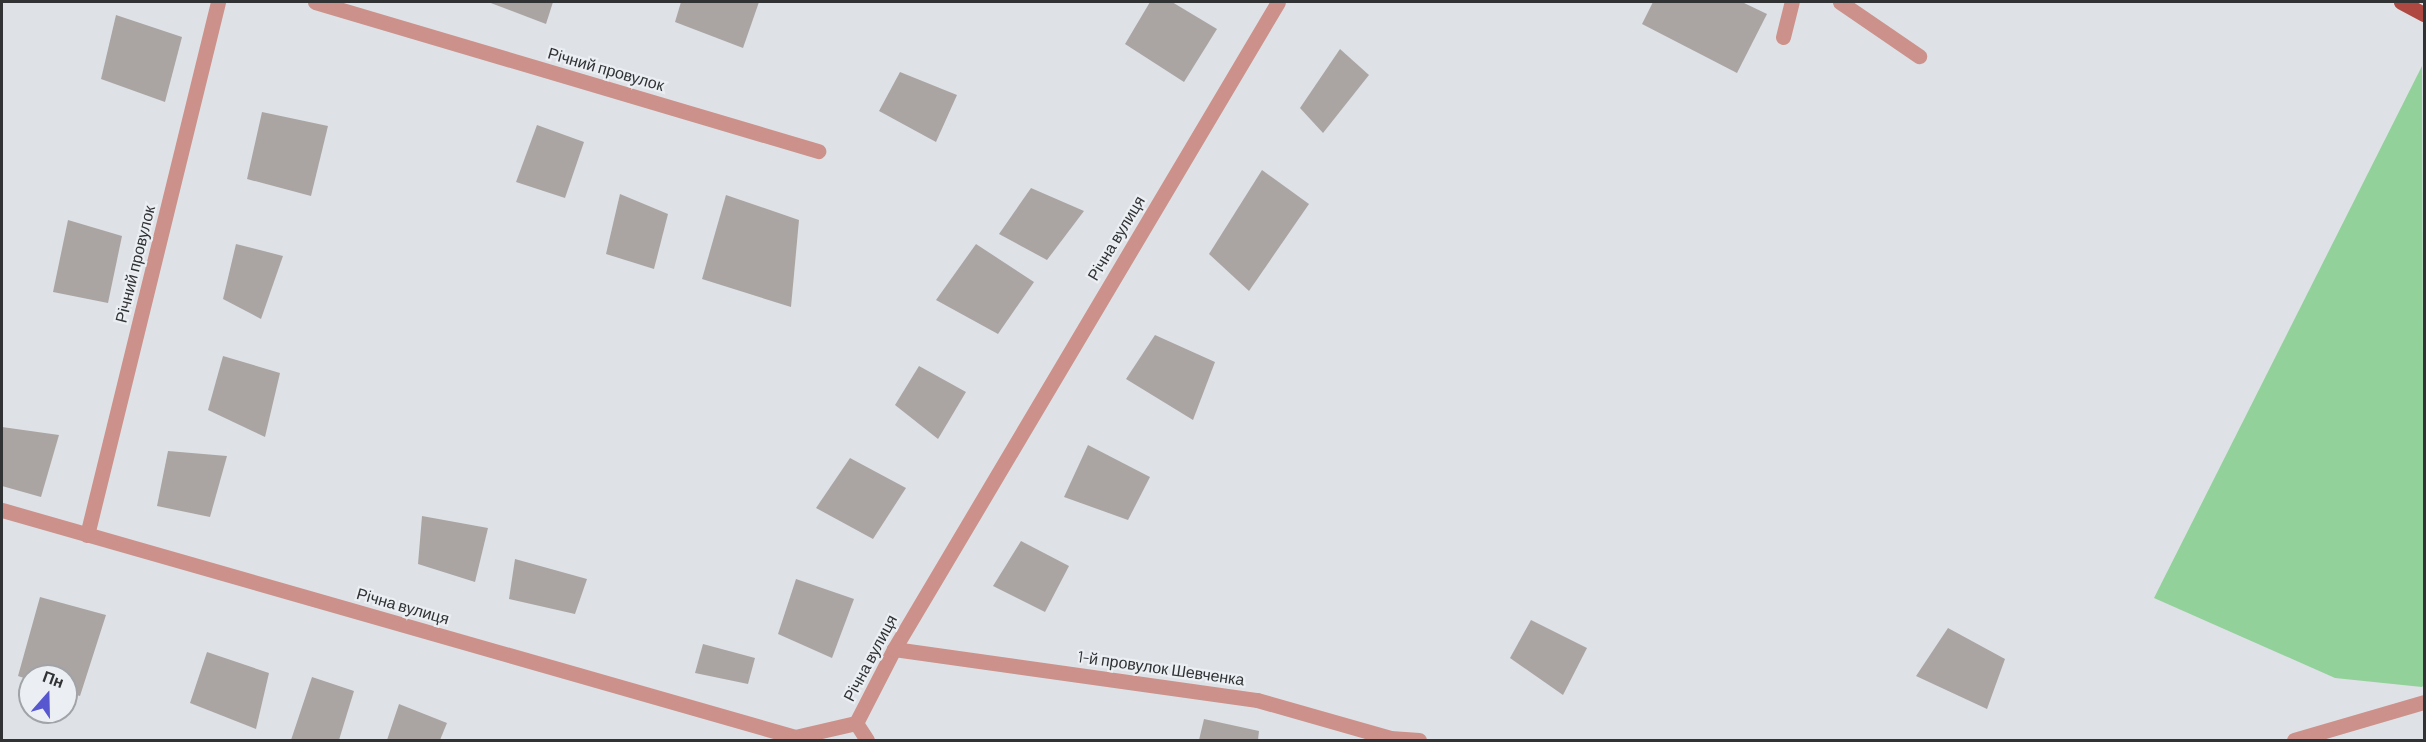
<!DOCTYPE html>
<meta charset="utf-8">
<style>
body{margin:0}
#map{position:relative;width:2426px;height:742px;overflow:hidden;background:#dee2e6;font-family:Barlow,sans-serif}
div>[style]{position:absolute}
.green>*{inset:0;background:#92d19a}
.building>*{inset:0;background:#aaa5a3}
.street>*{height:15px;margin:-7.5px;padding:0 7.5px;transform-origin:7.5px;border-radius:7.5px;background:#cc918a}
.primary>*{height:15px;margin:-7.5px;padding:0 7.5px;transform-origin:7.5px;border-radius:7.5px;background:#af4840}
span{translate:-50% -50%;white-space:nowrap;text-align:center;line-height:1.15;-webkit-text-stroke:4.5px #ebeff3;paint-order:stroke}
.street-label{font-size:16px;color:#313234}
.frame{position:absolute;inset:0;border:3px solid #313234;pointer-events:none}
.north{position:absolute;left:18px;top:664px;width:60px;height:60px;box-sizing:border-box;background:#ebeff3;border:2px solid #a1a3a7;border-radius:50%;rotate:20deg;font-size:16px;font-weight:700;line-height:24px;text-align:center;color:#313234}
.north::after{content:'';display:block;margin:auto;width:21px;height:27px;background:#5757cf;clip-path:polygon(50% 0,100% 100%,50% 72%,0 100%)}
</style>
<div id="map">
<div class="green">
<i style="clip-path:polygon(2422px 66px,2424px 685px,2422px 687px,2335px 678px,2154px 598px)"></i>
</div>
<div class="building">
<i style="clip-path:polygon(488px 2px,553px 2px,546px 24px)"></i>
<i style="clip-path:polygon(681px 2px,759px 2px,743px 48px,675px 22px)"></i>
<i style="clip-path:polygon(1150px 2px,1172px 2px,1217px 29px,1184px 82px,1125px 44px)"></i>
<i style="clip-path:polygon(1653px 2px,1742px 2px,1767px 14px,1737px 73px,1642px 24px)"></i>
<i style="clip-path:polygon(116px 15px,182px 37px,165px 102px,101px 79px)"></i>
<i style="clip-path:polygon(1340px 49px,1369px 75px,1323px 133px,1300px 108px)"></i>
<i style="clip-path:polygon(900px 72px,957px 95px,936px 142px,879px 111px)"></i>
<i style="clip-path:polygon(262px 112px,328px 126px,311px 196px,247px 179px)"></i>
<i style="clip-path:polygon(537px 125px,584px 142px,565px 198px,516px 182px)"></i>
<i style="clip-path:polygon(1262px 170px,1309px 204px,1249px 291px,1209px 254px)"></i>
<i style="clip-path:polygon(1031px 188px,1084px 211px,1047px 260px,999px 234px)"></i>
<i style="clip-path:polygon(620px 194px,668px 214px,654px 269px,606px 254px)"></i>
<i style="clip-path:polygon(726px 195px,799px 220px,791px 307px,702px 279px)"></i>
<i style="clip-path:polygon(68px 220px,122px 236px,108px 303px,53px 292px)"></i>
<i style="clip-path:polygon(236px 244px,283px 256px,261px 319px,223px 299px)"></i>
<i style="clip-path:polygon(976px 244px,1034px 282px,998px 334px,936px 300px)"></i>
<i style="clip-path:polygon(1155px 335px,1215px 362px,1193px 420px,1126px 379px)"></i>
<i style="clip-path:polygon(223px 356px,280px 373px,265px 437px,208px 410px)"></i>
<i style="clip-path:polygon(919px 366px,966px 392px,938px 439px,895px 405px)"></i>
<i style="clip-path:polygon(2px 427px,59px 435px,41px 497px,2px 486px)"></i>
<i style="clip-path:polygon(1088px 445px,1150px 477px,1128px 520px,1064px 497px)"></i>
<i style="clip-path:polygon(168px 451px,227px 456px,210px 517px,157px 506px)"></i>
<i style="clip-path:polygon(850px 458px,906px 488px,873px 539px,816px 508px)"></i>
<i style="clip-path:polygon(422px 516px,488px 528px,475px 582px,418px 564px)"></i>
<i style="clip-path:polygon(1021px 541px,1069px 566px,1045px 612px,993px 586px)"></i>
<i style="clip-path:polygon(515px 559px,587px 579px,575px 614px,509px 599px)"></i>
<i style="clip-path:polygon(796px 579px,854px 599px,832px 658px,778px 634px)"></i>
<i style="clip-path:polygon(40px 597px,106px 615px,80px 696px,66px 692px,66px 676px,30px 676px,30px 680px,18px 676px)"></i>
<i style="clip-path:polygon(1531px 620px,1587px 648px,1563px 695px,1510px 658px)"></i>
<i style="clip-path:polygon(1948px 628px,2005px 659px,1987px 709px,1916px 676px)"></i>
<i style="clip-path:polygon(703px 644px,755px 658px,748px 684px,695px 673px)"></i>
<i style="clip-path:polygon(207px 652px,269px 673px,256px 729px,190px 703px)"></i>
<i style="clip-path:polygon(312px 677px,354px 691px,339px 740px,291px 740px)"></i>
<i style="clip-path:polygon(399px 704px,447px 723px,440px 740px,387px 740px)"></i>
<i style="clip-path:polygon(1204px 719px,1259px 731px,1258px 740px,1199px 740px)"></i>
</div>
<div class="street">
<i style="left:315px;top:2px;width:525px;rotate:16.5deg"></i>
<i style="left:1840px;top:2px;width:96px;rotate:34.4deg"></i>
<i style="left:1783px;top:37px;width:36px;rotate:-76deg"></i>
<i style="left:2px;top:510px;width:825px;rotate:15.97deg"></i>
<i style="left:795px;top:737px;width:63px;rotate:-12.9deg"></i>
<i style="left:856px;top:723px;width:83px;rotate:-62.8deg"></i>
<i style="left:894px;top:649px;width:752px;rotate:-59.31deg"></i>
<i style="left:87px;top:535px;width:549px;rotate:-76.19deg"></i>
<i style="left:894px;top:649px;width:367px;rotate:8deg"></i>
<i style="left:1257px;top:700px;width:138px;rotate:15.9deg"></i>
<i style="left:1390px;top:738px;width:29px;rotate:4deg"></i>
<i style="left:856px;top:723px;width:20px;rotate:57deg"></i>
<i style="left:2294px;top:740px;width:135px;rotate:-16.3deg"></i>
</div>
<div class="primary">
<i style="left:2401px;top:2px;width:26px;rotate:28deg"></i>
</div>
<div class="street-label">
<span style="left:606px;top:69px;rotate:16deg">Річний провулок</span>
<span style="left:1116px;top:238px;rotate:-59deg">Річна вулиця</span>
<span style="left:135px;top:264px;rotate:-76deg">Річний провулок</span>
<span style="left:403px;top:606px;rotate:16deg">Річна вулиця</span>
<span style="left:870px;top:658px;rotate:-62deg">Річна вулиця</span>
<span style="left:1161px;top:668px;rotate:8deg">1-й провулок Шевченка</span>
</div>
<div class="frame"></div>
<div class="north">Пн</div>
</div>
